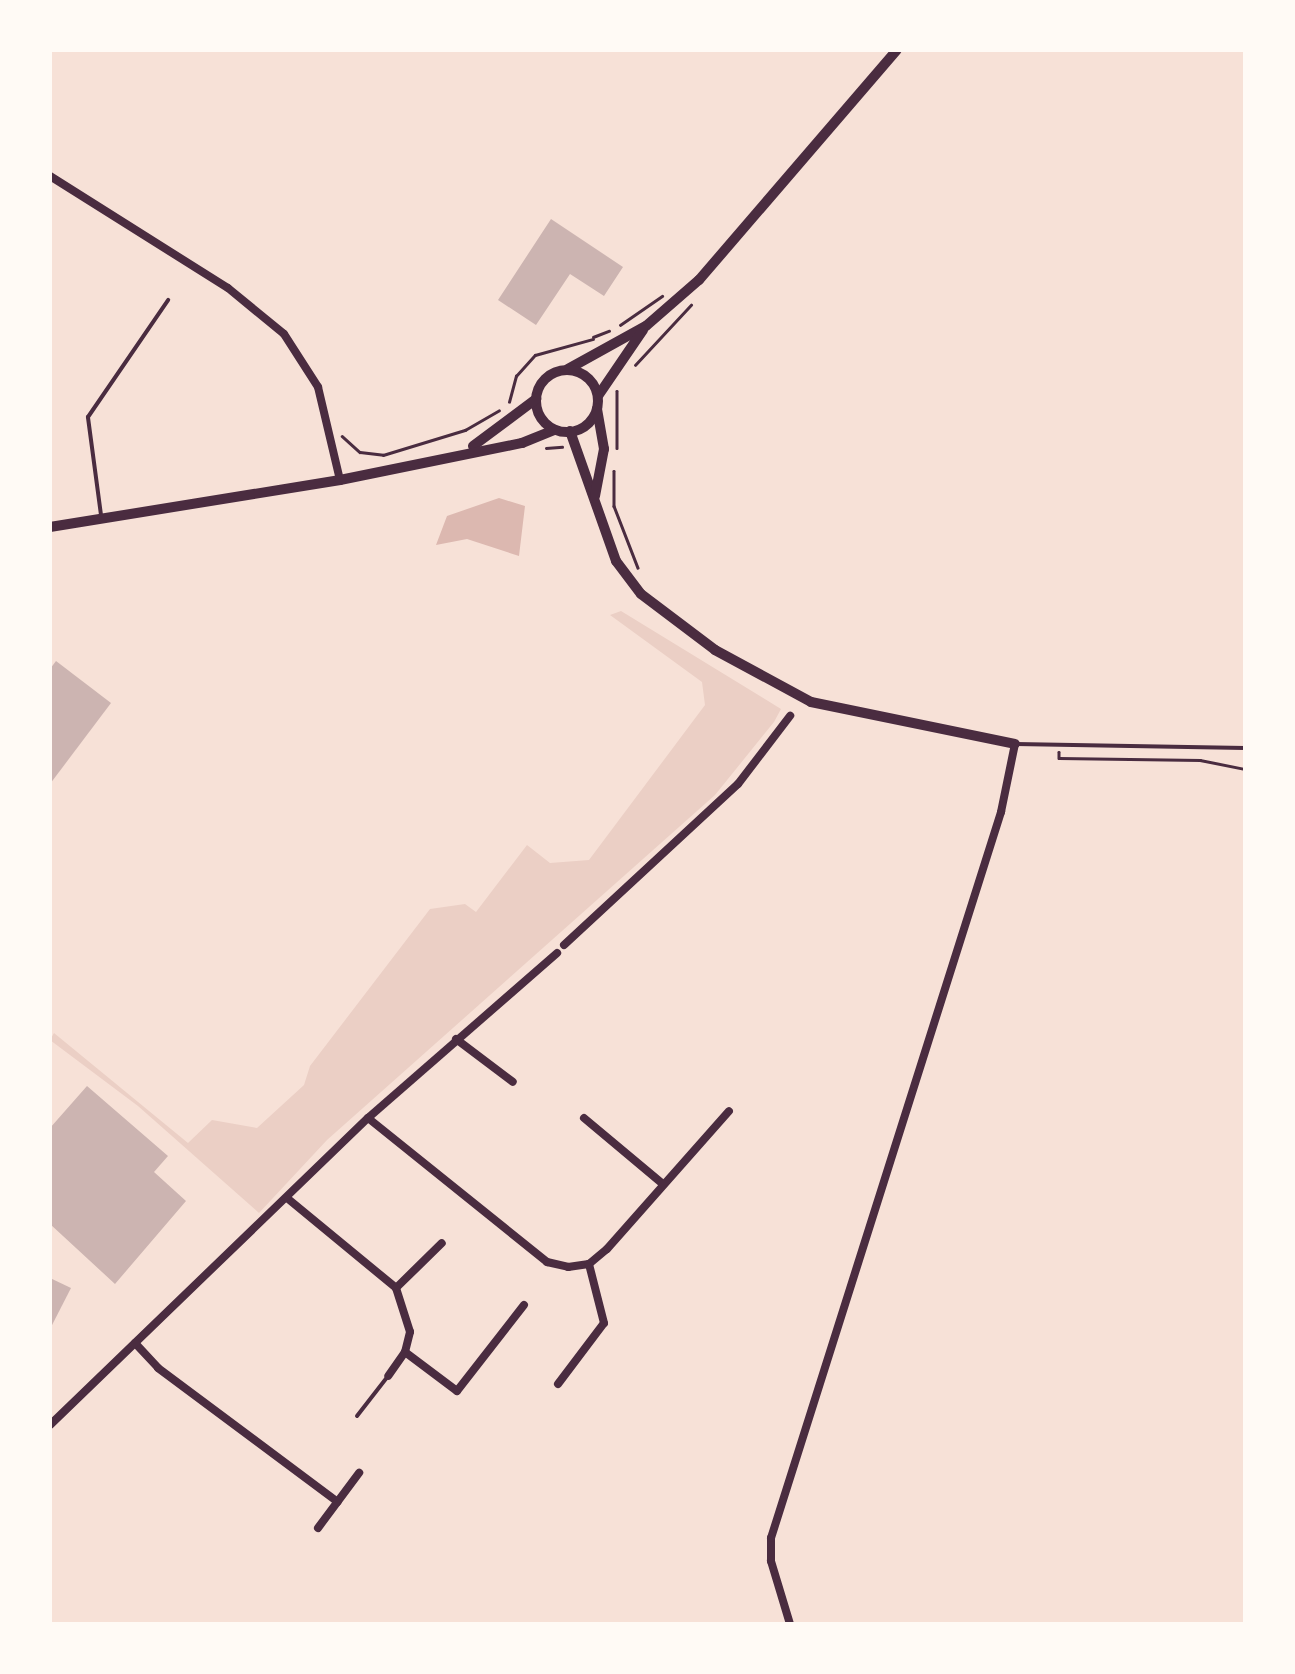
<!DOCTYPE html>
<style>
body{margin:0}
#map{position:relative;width:1295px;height:1674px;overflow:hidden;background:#f7e1d7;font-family:"Asap Condensed",sans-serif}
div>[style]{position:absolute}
.green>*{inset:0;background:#ebcfc5}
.water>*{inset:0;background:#dcb8b0}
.building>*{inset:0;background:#ccb4b1}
.path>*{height:2.5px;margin:-1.25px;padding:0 1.25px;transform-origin:1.25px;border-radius:1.25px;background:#4a2c40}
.service>*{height:4px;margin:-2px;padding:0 2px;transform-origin:2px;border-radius:2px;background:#4a2c40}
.minor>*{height:8px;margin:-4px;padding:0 4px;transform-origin:4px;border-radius:4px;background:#4a2c40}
.tertiary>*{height:10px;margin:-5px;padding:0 5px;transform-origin:5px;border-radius:5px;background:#4a2c40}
.tertiary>.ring{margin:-5px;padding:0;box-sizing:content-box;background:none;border:10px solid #4a2c40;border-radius:50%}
span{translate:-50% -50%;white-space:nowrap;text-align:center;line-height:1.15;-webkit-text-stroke:10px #fffaf5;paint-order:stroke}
.frame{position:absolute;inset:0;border:52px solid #fffaf5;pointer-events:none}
</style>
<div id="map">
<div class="green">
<i style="clip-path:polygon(621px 611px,781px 709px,774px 722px,715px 795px,327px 1140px,259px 1213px,138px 1106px,50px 1040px,54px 1033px,188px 1143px,212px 1120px,257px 1128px,304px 1085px,310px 1066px,430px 909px,465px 904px,476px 912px,527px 845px,550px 863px,589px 860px,705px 705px,702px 682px,610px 615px)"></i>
</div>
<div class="water">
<i style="clip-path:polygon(499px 498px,525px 506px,519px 556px,467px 539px,436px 545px,447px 516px)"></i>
</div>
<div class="building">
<i style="clip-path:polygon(551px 219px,623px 267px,604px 296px,570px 274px,536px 325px,498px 300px)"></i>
<i style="clip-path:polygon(56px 661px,111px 703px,50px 784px,50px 669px)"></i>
<i style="clip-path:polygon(87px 1086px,168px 1156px,154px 1172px,186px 1201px,115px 1284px,50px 1224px,50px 1128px)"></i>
<i style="clip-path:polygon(50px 1278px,71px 1288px,50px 1329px)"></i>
</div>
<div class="path">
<i style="left:620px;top:325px;width:51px;rotate:-34.6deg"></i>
<i style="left:593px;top:337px;width:17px;rotate:-21deg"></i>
<i style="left:635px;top:365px;width:82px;rotate:-47deg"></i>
<i style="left:617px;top:391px;width:57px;rotate:90deg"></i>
<i style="left:509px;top:402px;width:27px;rotate:-75deg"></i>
<i style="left:516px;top:376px;width:28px;rotate:-48deg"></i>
<i style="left:535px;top:355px;width:60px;rotate:-15.4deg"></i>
<i style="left:342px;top:436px;width:24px;rotate:42deg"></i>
<i style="left:360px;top:452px;width:23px;rotate:7deg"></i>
<i style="left:383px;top:455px;width:86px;rotate:-17deg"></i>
<i style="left:465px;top:430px;width:39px;rotate:-30deg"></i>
<i style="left:546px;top:448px;width:16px;rotate:-4deg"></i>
<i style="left:614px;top:471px;width:35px;rotate:90deg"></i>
<i style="left:614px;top:506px;width:66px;rotate:68.8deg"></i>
<i style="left:1059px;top:752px;width:6px;rotate:90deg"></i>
<i style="left:1059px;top:758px;width:141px;rotate:0.8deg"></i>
<i style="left:1200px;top:760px;width:46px;rotate:11.3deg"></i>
</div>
<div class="service">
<i style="left:101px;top:515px;width:99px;rotate:-97.6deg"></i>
<i style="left:88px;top:417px;width:142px;rotate:-55.6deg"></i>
<i style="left:1016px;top:744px;width:229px;rotate:1deg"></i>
<i style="left:357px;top:1416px;width:51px;rotate:-52.2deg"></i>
</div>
<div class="minor">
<i style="left:50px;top:176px;width:210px;rotate:32.2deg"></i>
<i style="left:228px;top:288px;width:72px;rotate:39.4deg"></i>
<i style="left:284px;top:334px;width:63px;rotate:57.3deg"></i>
<i style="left:318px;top:387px;width:96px;rotate:76.7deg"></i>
<i style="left:564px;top:945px;width:237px;rotate:-42.8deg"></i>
<i style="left:738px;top:784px;width:86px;rotate:-52.6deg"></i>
<i style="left:456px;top:1039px;width:71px;rotate:37deg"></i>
<i style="left:368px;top:1118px;width:230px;rotate:38.8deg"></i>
<i style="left:547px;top:1262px;width:22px;rotate:13deg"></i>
<i style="left:568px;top:1267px;width:21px;rotate:-8deg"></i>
<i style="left:589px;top:1264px;width:23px;rotate:-40deg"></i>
<i style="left:607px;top:1249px;width:184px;rotate:-48.5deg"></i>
<i style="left:584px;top:1118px;width:103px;rotate:39.9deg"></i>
<i style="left:287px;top:1198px;width:141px;rotate:39.5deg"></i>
<i style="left:396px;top:1288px;width:46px;rotate:72.3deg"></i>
<i style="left:410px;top:1332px;width:21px;rotate:104deg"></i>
<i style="left:405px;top:1352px;width:29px;rotate:125deg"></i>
<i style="left:396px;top:1288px;width:64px;rotate:-44.4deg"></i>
<i style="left:135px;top:1343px;width:34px;rotate:47deg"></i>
<i style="left:158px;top:1368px;width:224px;rotate:36.7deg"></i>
<i style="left:405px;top:1352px;width:65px;rotate:36.9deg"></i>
<i style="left:457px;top:1391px;width:109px;rotate:-52.1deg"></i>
<i style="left:558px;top:1384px;width:76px;rotate:-53deg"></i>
<i style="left:604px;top:1323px;width:61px;rotate:-104.3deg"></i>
<i style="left:50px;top:1425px;width:442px;rotate:-44deg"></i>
<i style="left:368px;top:1118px;width:251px;rotate:-41.1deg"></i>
<i style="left:318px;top:1528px;width:69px;rotate:-53.3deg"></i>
<i style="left:790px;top:1624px;width:66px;rotate:-106.8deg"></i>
<i style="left:771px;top:1561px;width:23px;rotate:-90deg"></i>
<i style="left:771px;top:1538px;width:762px;rotate:-72.42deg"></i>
<i style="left:1001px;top:812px;width:69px;rotate:-78.4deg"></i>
</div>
<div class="tertiary">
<i style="left:568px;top:369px;width:89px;rotate:-28.9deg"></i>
<i style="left:646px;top:326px;width:70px;rotate:-41deg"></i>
<i style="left:699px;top:280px;width:303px;rotate:-49.3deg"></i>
<i class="ring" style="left:536px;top:370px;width:52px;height:52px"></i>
<i style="left:598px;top:396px;width:80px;rotate:-55.7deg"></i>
<i style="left:570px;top:431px;width:138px;rotate:70.5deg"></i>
<i style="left:616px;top:561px;width:41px;rotate:52.9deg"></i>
<i style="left:641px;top:594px;width:93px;rotate:37.1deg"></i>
<i style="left:715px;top:650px;width:109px;rotate:28.4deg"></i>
<i style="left:811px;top:702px;width:208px;rotate:11.6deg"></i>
<i style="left:473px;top:446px;width:79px;rotate:-36.7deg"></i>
<i style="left:595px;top:496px;width:48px;rotate:-79.2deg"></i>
<i style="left:604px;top:449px;width:41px;rotate:-99.9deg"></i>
<i style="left:50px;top:527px;width:294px;rotate:-9.2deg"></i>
<i style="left:340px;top:480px;width:186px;rotate:-11.5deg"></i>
<i style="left:522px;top:443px;width:35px;rotate:-22deg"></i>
</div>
<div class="frame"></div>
</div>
